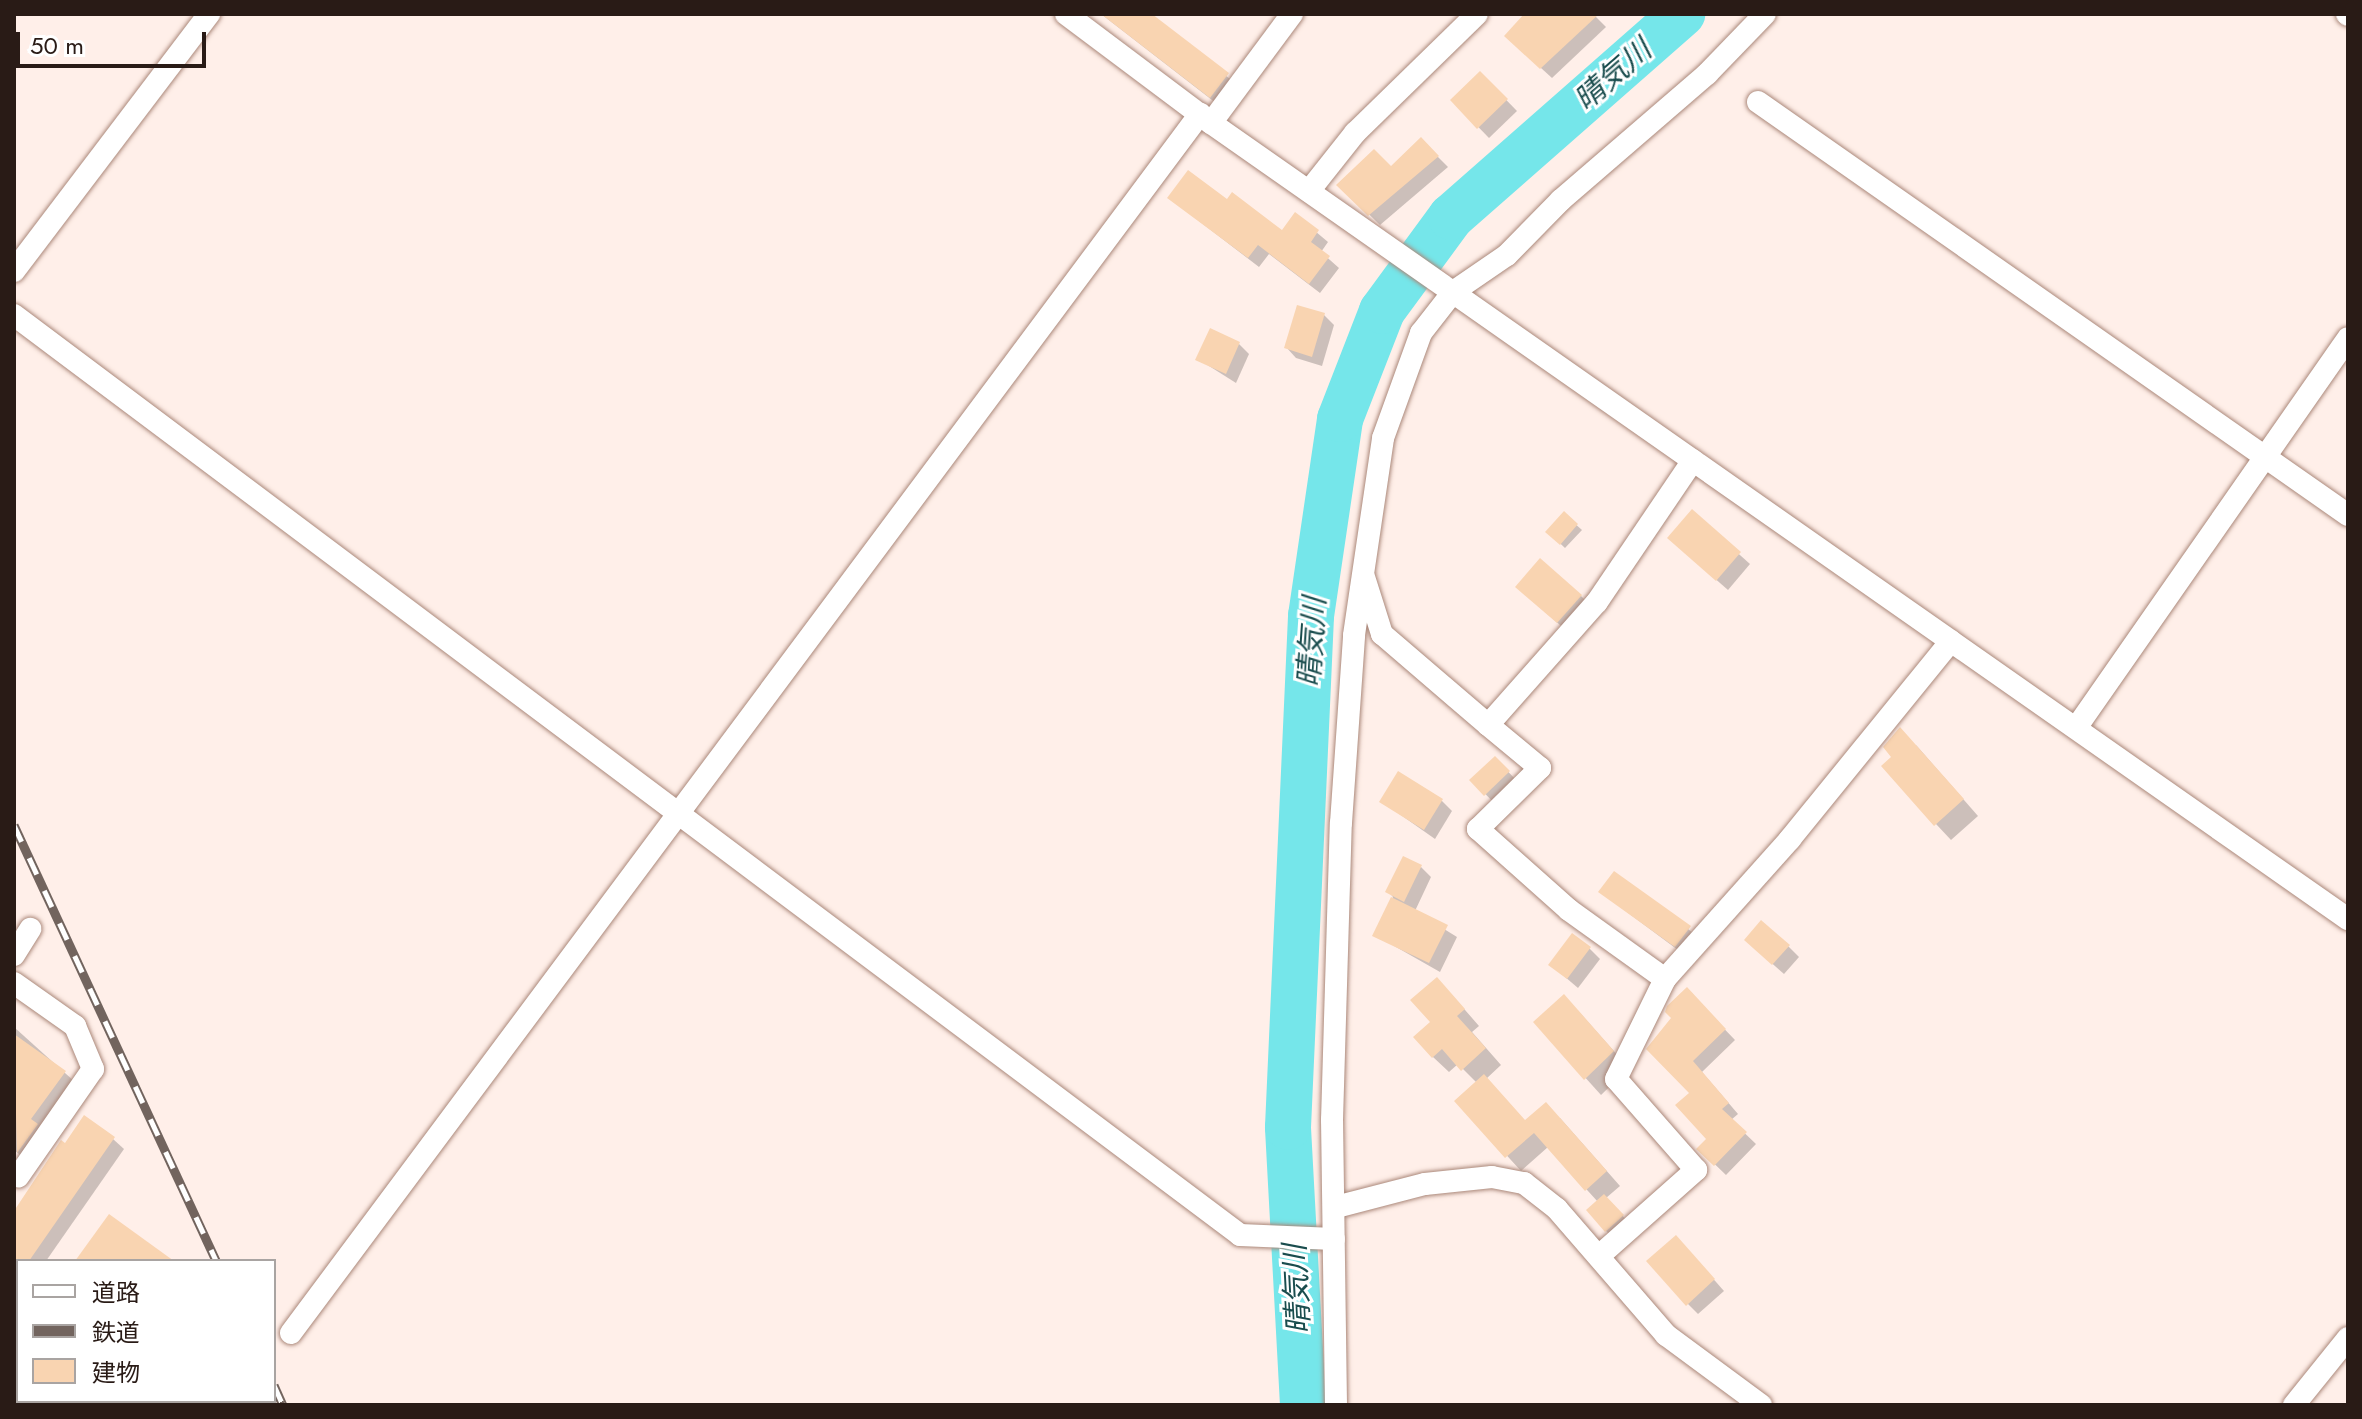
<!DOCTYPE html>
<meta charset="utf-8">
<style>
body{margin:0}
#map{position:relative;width:2362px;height:1419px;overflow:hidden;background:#ffefe9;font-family:Jost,"Noto Sans JP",sans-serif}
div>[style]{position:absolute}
.shadow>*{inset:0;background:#0003}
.river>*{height:46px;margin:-23px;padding:0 23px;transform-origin:23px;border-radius:23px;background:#75e6ea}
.building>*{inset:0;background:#f9d4b1}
.roads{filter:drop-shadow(0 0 2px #ab887a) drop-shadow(0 0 2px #ab887a)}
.street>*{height:22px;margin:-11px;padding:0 11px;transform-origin:11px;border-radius:11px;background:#fff}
.rail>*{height:9px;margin-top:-4.5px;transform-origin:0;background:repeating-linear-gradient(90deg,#fff 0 18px,#72645e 0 36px);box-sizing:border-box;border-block:2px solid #72645e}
span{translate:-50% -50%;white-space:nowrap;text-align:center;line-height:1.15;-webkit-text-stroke:6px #fff;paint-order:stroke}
.water-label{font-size:30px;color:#1a4d4e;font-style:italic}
.frame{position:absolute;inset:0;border:16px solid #291b16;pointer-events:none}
.legend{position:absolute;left:16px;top:1259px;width:260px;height:144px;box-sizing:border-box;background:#fff;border:2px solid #a9a4a2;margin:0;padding:10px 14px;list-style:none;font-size:24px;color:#291b16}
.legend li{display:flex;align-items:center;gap:16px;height:40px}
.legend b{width:40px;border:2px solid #a9a4a2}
.scale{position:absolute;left:16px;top:32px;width:190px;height:36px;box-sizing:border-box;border:4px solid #291b16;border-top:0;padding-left:10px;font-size:24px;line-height:28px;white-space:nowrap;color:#291b16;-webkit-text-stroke:6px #fff;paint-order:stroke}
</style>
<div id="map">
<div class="shadow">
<i style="clip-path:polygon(1101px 14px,1145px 14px,1238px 85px,1221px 107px)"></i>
<i style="clip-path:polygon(1524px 14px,1593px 14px,1606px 27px,1552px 78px,1517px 46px)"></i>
<i style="clip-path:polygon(1480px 73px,1517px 111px,1489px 138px,1452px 100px)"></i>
<i style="clip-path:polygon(1421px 140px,1448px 167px,1380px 225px,1339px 185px,1391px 169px)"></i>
<i style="clip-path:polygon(1169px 198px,1227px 201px,1282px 233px,1296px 215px,1328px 242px,1321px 252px,1339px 268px,1320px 293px,1269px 254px,1259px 267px)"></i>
<i style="clip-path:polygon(1324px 315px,1334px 325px,1322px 366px,1296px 358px,1286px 347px)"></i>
<i style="clip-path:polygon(1239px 344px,1249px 354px,1236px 383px,1198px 359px)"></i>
<i style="clip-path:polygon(1692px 512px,1750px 564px,1728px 590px,1680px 548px)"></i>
<i style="clip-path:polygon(1564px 514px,1582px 530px,1565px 548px,1548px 532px)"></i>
<i style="clip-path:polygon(1581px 596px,1591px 606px,1568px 632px,1528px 597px)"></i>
<i style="clip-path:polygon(1916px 745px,1978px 816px,1951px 840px,1936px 824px)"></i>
<i style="clip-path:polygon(1495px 758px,1519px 783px,1495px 804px,1472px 780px)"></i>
<i style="clip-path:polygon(1381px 801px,1442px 801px,1452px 811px,1435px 839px)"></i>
<i style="clip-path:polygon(1421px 867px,1431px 877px,1415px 911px,1457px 937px,1440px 972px,1375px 935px,1393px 897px,1388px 891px)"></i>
<i style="clip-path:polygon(1614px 874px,1700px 938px,1686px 956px,1600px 892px)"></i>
<i style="clip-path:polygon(1788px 946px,1799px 957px,1784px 974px,1757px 950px)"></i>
<i style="clip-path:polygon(1589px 948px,1600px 959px,1578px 988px,1551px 965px)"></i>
<i style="clip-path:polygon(1687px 990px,1735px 1040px,1702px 1072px,1738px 1114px,1731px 1120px,1756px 1144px,1726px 1175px,1699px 1149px,1708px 1139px,1673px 1018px)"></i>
<i style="clip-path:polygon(1452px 995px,1479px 1026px,1472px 1032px,1501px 1065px,1486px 1079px,1525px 1122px,1560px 1118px,1620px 1186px,1606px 1198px,1633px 1227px,1616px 1241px,1606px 1231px,1598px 1202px,1548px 1147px,1521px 1171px,1457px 1101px,1477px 1083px,1458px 1064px,1449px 1072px,1433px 1057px,1433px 1022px)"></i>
<i style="clip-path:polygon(1580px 1013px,1629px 1068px,1601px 1095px,1536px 1023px)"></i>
<i style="clip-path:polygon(14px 1027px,75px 1082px,29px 1162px,14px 1150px)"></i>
<i style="clip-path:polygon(113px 1139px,124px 1149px,46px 1261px,14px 1260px,14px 1215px,65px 1146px)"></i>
<i style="clip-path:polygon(1686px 1248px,1724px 1291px,1698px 1314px,1688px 1304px)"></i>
<i style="clip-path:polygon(14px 1338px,18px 1341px,14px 1389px)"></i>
<i style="clip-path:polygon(47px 1401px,110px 1401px,116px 1405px,50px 1405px)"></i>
</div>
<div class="river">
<i style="left:1303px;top:1405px;width:278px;rotate:-93.1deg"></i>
<i style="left:1288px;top:1127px;width:512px;rotate:-87.42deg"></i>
<i style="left:1311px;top:616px;width:199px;rotate:-81.6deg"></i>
<i style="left:1340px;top:419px;width:116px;rotate:-68.7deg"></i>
<i style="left:1382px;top:311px;width:117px;rotate:-53.7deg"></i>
<i style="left:1451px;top:217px;width:308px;rotate:-41.3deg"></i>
</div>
<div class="building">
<i style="clip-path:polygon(1101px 14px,1152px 14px,1229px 73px,1210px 98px)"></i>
<i style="clip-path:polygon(1524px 14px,1599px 14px,1540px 69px,1504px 36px)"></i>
<i style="clip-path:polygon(1480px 71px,1508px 99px,1477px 129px,1450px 100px)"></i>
<i style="clip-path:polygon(1421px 137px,1439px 156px,1368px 216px,1336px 185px,1374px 149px,1391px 166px)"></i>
<i style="clip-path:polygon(1188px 170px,1227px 199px,1232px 192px,1282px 230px,1295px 212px,1319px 230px,1311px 242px,1330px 256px,1309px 284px,1258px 245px,1248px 258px,1167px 198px)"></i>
<i style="clip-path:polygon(1297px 305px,1325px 313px,1312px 357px,1284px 348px)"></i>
<i style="clip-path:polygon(1210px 328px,1240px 342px,1226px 374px,1195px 360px)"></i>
<i style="clip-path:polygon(1692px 509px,1741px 552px,1716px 581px,1667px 538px)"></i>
<i style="clip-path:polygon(1564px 511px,1578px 524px,1560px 545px,1545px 532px)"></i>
<i style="clip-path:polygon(1540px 558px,1582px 595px,1557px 623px,1515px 587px)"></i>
<i style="clip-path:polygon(1900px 727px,1964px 799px,1934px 826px,1881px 766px,1891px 757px,1883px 747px)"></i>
<i style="clip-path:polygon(1495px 756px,1510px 771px,1484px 796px,1469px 780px)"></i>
<i style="clip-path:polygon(1398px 771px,1443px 799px,1424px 830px,1379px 802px)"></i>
<i style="clip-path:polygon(1403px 856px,1422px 865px,1404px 902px,1385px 892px)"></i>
<i style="clip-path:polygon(1614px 871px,1691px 926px,1675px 947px,1598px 892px)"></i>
<i style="clip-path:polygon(1391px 897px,1448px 925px,1429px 963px,1372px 936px)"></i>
<i style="clip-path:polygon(1761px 920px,1790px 945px,1772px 965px,1744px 940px)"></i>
<i style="clip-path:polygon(1572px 933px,1591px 947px,1567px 979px,1548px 965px)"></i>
<i style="clip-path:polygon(1437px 977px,1465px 1009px,1457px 1016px,1486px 1048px,1461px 1071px,1442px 1049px,1432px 1058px,1413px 1037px,1430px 1022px,1410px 1000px)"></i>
<i style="clip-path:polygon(1687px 987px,1726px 1029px,1693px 1061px,1729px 1103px,1722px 1109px,1747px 1132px,1714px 1166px,1696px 1149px,1706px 1139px,1675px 1105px,1689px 1093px,1646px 1049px,1671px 1018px,1665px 1012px,1667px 1006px)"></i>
<i style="clip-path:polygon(1564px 994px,1614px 1051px,1584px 1080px,1533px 1022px)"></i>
<i style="clip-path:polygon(14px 1034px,66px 1071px,31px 1119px,38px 1124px,17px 1153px)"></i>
<i style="clip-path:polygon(1484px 1074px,1525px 1120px,1546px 1102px,1607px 1171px,1585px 1191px,1534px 1133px,1505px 1158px,1454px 1101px)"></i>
<i style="clip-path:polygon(84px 1115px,115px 1137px,29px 1261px,14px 1261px,14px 1211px,61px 1140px,65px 1143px)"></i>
<i style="clip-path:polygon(1604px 1194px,1624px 1215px,1605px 1232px,1586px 1210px)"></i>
<i style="clip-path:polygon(109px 1214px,174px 1261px,75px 1261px)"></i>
<i style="clip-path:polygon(1676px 1235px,1715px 1279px,1686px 1306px,1646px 1261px)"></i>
</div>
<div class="roads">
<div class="street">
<i style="left:1066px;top:14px;width:181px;rotate:36.9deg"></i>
<i style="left:1211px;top:123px;width:1388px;rotate:35deg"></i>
<i style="left:2347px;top:14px;width:1px;rotate:45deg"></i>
<i style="left:1758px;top:102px;width:720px;rotate:34.99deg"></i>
<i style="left:1211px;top:123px;width:136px;rotate:-53.4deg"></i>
<i style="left:1309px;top:191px;width:74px;rotate:-51.6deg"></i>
<i style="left:1355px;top:133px;width:170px;rotate:-44.3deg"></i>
<i style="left:14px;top:271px;width:323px;rotate:-52.8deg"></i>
<i style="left:14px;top:315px;width:1533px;rotate:36.88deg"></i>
<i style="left:1240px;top:1235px;width:94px;rotate:2.4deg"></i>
<i style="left:1364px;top:577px;width:60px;rotate:72.5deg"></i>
<i style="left:1382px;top:634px;width:140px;rotate:40.6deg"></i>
<i style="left:2076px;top:728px;width:475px;rotate:-55.1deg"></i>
<i style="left:14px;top:955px;width:31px;rotate:-58deg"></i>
<i style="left:1665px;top:979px;width:118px;rotate:-144.3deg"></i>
<i style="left:1569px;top:910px;width:122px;rotate:-138.3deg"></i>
<i style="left:1478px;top:829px;width:87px;rotate:-44.5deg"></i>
<i style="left:1540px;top:768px;width:67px;rotate:-140.4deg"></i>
<i style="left:1488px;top:725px;width:164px;rotate:-48.5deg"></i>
<i style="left:1597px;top:602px;width:171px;rotate:-55.9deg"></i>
<i style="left:14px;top:983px;width:75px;rotate:35.2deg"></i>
<i style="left:75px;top:1026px;width:47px;rotate:67.3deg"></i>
<i style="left:93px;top:1069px;width:131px;rotate:124.8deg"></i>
<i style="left:1336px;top:1207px;width:92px;rotate:-14.5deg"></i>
<i style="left:1425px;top:1184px;width:67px;rotate:-6deg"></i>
<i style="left:1492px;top:1177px;width:33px;rotate:11deg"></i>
<i style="left:1524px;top:1183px;width:42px;rotate:38.2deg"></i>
<i style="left:1557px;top:1209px;width:167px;rotate:49.1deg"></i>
<i style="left:1666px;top:1335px;width:118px;rotate:36.4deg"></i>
<i style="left:1599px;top:1256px;width:130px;rotate:-41.6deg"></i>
<i style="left:1696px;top:1170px;width:121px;rotate:-131.3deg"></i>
<i style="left:1616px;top:1079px;width:111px;rotate:-63.9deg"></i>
<i style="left:1665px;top:979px;width:188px;rotate:-48.2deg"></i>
<i style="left:1790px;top:839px;width:255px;rotate:-50.9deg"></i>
<i style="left:14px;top:1282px;width:5px;rotate:37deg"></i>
<i style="left:291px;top:1333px;width:1521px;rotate:-53.29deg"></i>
<i style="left:182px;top:1405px;width:4px;rotate:-63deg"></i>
<i style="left:1336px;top:1405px;width:285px;rotate:-90.8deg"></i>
<i style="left:1332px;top:1120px;width:297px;rotate:-88.3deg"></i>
<i style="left:1341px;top:823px;width:188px;rotate:-86deg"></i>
<i style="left:1354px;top:635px;width:199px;rotate:-81.6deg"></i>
<i style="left:1383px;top:438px;width:112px;rotate:-70.1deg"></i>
<i style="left:1421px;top:333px;width:52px;rotate:-52deg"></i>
<i style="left:1453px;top:292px;width:65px;rotate:-34.4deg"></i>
<i style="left:1507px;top:255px;width:77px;rotate:-45.5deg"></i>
<i style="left:1561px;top:200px;width:193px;rotate:-40.8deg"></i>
<i style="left:1707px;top:74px;width:83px;rotate:-46deg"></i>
<i style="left:2294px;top:1405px;width:86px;rotate:-51.1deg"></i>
</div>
</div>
<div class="rail">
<i style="left:14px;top:825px;width:481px;rotate:65.1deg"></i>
<i style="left:274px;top:1385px;width:22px;rotate:66deg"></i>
</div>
<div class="water-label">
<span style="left:1613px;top:75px;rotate:-41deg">晴気川</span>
<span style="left:1312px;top:642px;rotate:-86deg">晴気川</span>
<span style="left:1297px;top:1289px;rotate:-93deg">晴気川</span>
</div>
<div class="frame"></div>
<ul class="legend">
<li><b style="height:10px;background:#fff"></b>道路</li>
<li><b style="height:10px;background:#72645e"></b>鉄道</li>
<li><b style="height:22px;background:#f9d4b1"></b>建物</li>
</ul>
<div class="scale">50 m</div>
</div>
